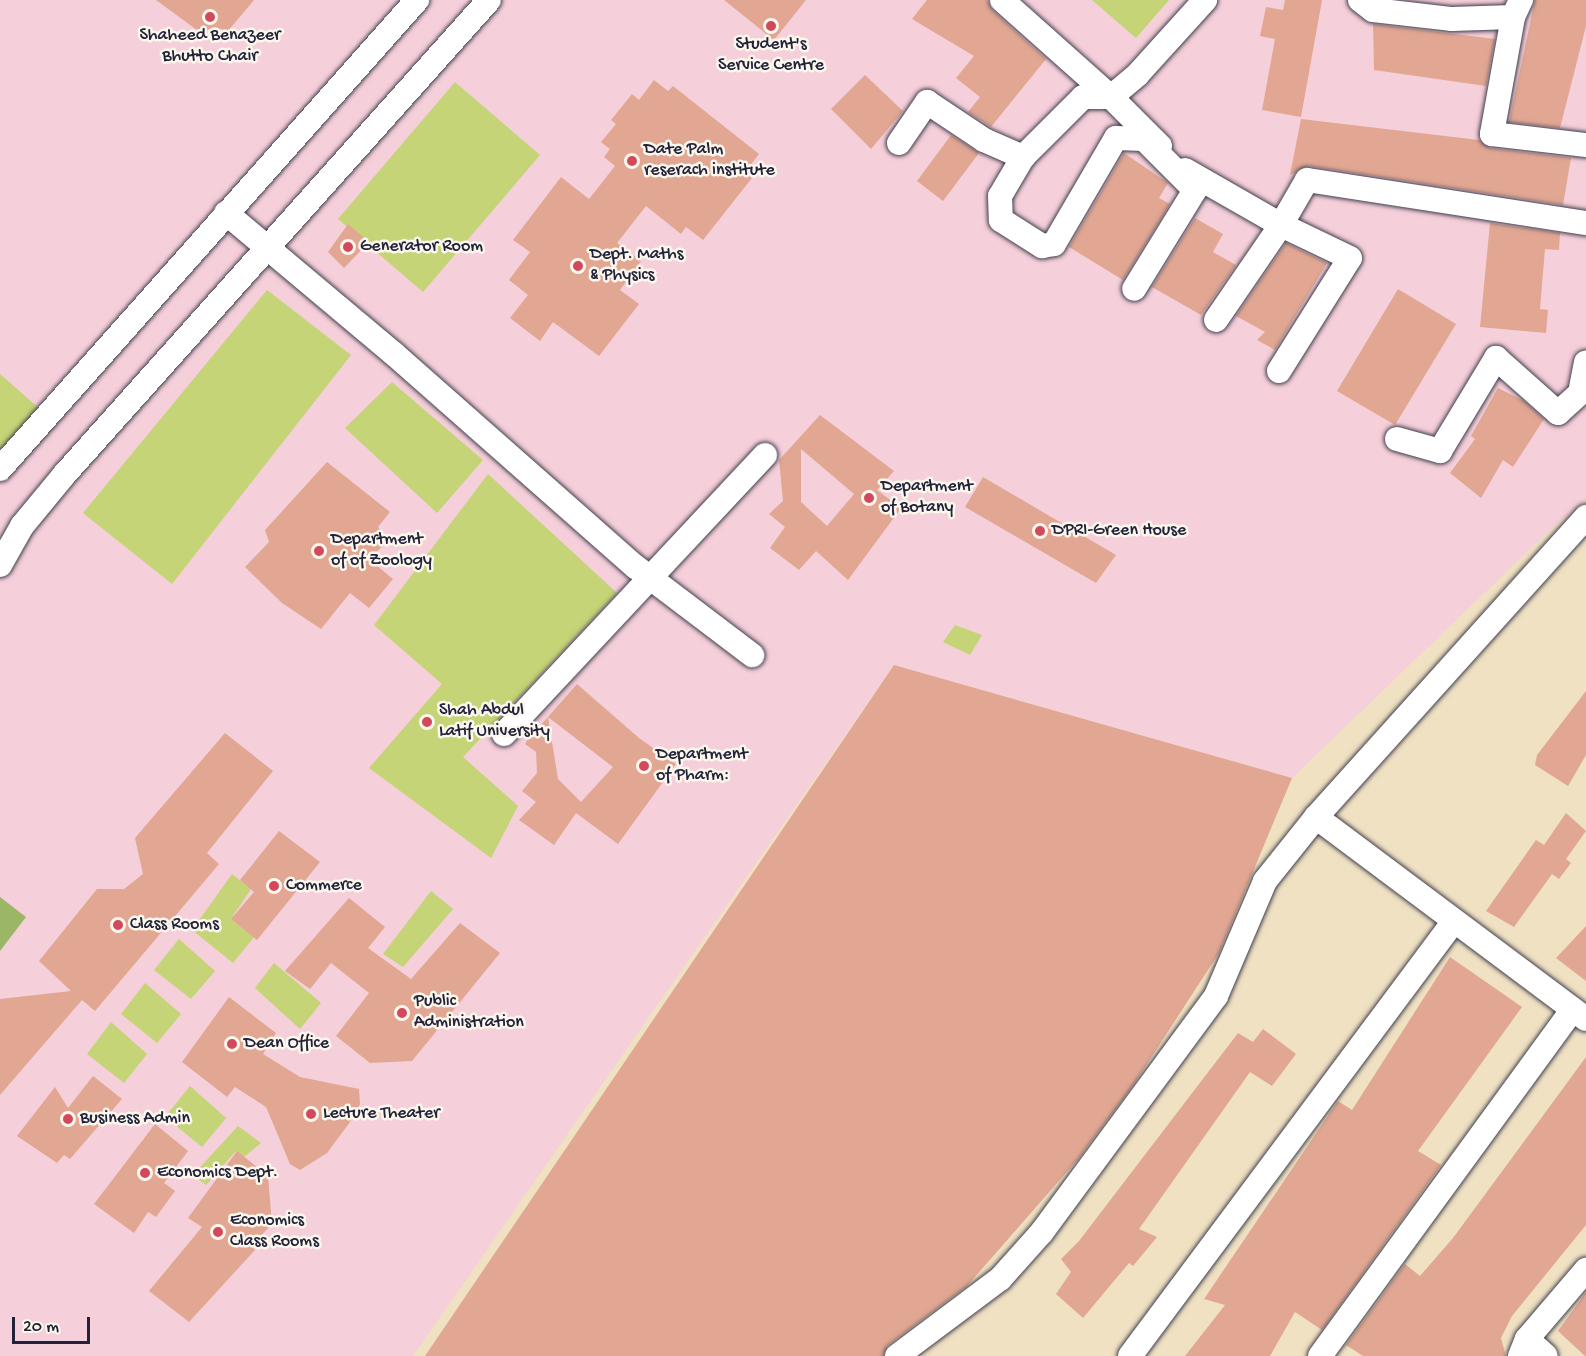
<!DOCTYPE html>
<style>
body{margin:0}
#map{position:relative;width:1586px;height:1356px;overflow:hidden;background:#efe1c2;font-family:"Gochi Hand",sans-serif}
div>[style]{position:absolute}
.built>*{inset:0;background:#f5cfd9}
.green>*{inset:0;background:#c4d476}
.forest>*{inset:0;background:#9bb667}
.building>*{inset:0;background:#e1a793}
.roads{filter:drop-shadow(0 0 2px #413f4f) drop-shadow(0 0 2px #413f4f)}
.street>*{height:24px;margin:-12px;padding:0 12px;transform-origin:12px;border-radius:12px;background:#fff}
.dots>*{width:16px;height:16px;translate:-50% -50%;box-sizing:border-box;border:3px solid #fbf7ec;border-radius:50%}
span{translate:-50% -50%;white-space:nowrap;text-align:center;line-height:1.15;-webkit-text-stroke:5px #fbf7ec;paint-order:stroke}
.poi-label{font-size:18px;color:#22223b}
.left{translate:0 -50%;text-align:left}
.scale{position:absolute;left:12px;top:1317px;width:78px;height:27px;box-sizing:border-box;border:3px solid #22223b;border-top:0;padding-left:8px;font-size:18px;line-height:21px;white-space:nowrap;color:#22223b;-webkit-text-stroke:4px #fbf7ec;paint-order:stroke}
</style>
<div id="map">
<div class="built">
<i style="clip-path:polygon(0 0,1586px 0,1586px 500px,1551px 529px,1292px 778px,894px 665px,413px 1356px,0 1356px)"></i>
</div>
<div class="green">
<i style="clip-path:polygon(1092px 0,1169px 0,1136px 38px)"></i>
<i style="clip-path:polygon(455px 82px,540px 155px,423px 292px,338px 219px)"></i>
<i style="clip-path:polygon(267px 290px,351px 355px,172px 584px,83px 513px)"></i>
<i style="clip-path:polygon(0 374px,40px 409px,0 461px)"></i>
<i style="clip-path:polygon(392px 382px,483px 460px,437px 513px,345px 428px)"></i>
<i style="clip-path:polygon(488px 474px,617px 593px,463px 757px,518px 806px,491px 858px,369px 768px,442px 684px,374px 625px)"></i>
<i style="clip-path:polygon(955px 625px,982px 635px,970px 655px,943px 642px)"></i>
<i style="clip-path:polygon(232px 874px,251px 889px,231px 919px,254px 937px,233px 963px,192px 930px)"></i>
<i style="clip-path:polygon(431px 891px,453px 909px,403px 967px,383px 954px)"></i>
<i style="clip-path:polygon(179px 939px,215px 971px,191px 999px,154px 970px)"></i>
<i style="clip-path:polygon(274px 963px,321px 1003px,300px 1029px,255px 988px)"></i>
<i style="clip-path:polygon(145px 983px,181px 1014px,157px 1043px,121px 1014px)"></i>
<i style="clip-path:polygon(111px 1022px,147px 1054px,124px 1083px,87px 1054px)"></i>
<i style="clip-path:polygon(190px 1086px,226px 1118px,202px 1147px,165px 1117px)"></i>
<i style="clip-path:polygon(238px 1126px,261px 1143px,244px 1157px,236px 1151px,206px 1185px,193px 1175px)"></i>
</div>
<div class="forest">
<i style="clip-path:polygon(0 897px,26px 917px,0 951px)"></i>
</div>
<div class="building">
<i style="clip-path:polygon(156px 0,254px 0,228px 31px,214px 27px,201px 33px)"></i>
<i style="clip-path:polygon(724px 0,806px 0,774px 40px)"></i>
<i style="clip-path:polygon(927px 0,987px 0,993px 11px,1046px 59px,991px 127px,968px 112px,980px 97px,956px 78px,974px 56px,912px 19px)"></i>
<i style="clip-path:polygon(1285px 0,1322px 0,1301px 117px,1262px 110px,1275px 39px,1260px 36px,1266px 7px,1283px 10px)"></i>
<i style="clip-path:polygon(1535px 0,1586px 0,1586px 26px,1560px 128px,1509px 122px)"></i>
<i style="clip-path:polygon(1373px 24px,1495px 39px,1486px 86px,1374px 70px)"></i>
<i style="clip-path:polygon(865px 75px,903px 111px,871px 149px,831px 109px)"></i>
<i style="clip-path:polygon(654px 80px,668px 91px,673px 86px,759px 154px,745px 172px,752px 178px,703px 240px,686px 227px,681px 234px,646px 206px,617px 243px,641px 261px,620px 290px,639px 304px,599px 356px,553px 322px,540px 341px,510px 318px,528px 295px,509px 280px,530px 252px,513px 240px,561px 177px,589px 199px,615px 166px,604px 157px,610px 149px,601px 142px,616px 124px,611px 120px,632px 94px,639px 100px)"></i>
<i style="clip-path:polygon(1301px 119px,1479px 140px,1490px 148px,1571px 158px,1563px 205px,1309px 166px,1290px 175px)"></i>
<i style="clip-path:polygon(951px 135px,979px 153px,943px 201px,917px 181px)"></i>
<i style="clip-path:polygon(1124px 153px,1168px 183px,1159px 198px,1170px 204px,1123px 280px,1069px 247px)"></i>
<i style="clip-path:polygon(1195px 218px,1223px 234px,1213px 252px,1236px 265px,1201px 315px,1152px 287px)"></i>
<i style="clip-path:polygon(1490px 223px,1560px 233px,1559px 250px,1545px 249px,1540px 309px,1548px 310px,1546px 333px,1480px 327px)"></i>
<i style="clip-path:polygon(348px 224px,369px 242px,344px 268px,328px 252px)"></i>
<i style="clip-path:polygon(1286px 243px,1327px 263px,1275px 350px,1257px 340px,1265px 332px,1236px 316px)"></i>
<i style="clip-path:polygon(1398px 289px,1456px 324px,1395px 425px,1337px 391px)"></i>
<i style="clip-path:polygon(1498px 388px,1524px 401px,1544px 419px,1513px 467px,1503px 460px,1481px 498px,1450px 473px,1475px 439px,1471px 436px)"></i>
<i style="clip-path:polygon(evenodd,820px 415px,894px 471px,877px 490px,901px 508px,848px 580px,816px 551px,799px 570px,770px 548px,785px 527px,769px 514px,783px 501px,779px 460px,820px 415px,801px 449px,854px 494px,827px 526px,801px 502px,801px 449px)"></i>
<i style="clip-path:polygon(327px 462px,390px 512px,378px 527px,388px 541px,369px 559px,393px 579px,369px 608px,350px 593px,321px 629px,282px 603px,245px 567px,269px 542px,265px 530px)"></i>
<i style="clip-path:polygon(983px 477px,1116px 555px,1096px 583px,965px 507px)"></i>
<i style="clip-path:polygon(894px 665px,1292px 778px,1219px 953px,1134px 1084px,1078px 1159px,967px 1286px,888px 1345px,883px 1356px,425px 1356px)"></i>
<i style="clip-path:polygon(evenodd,577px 684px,639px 738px,676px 764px,618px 844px,576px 813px,554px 845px,519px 820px,536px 802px,522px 791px,537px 773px,536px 752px,525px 744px,535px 727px,540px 726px,577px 684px,548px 717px,613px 767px,581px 802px,558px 779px,548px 717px)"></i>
<i style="clip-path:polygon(1586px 691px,1586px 755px,1568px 786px,1535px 765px,1537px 755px)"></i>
<i style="clip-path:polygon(225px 733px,273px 771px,207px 853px,219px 864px,95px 1011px,82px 1000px,0 1095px,0 999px,71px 991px,39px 961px,97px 889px,124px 889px,143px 874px,135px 838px)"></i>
<i style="clip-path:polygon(1566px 813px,1586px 831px,1566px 859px,1571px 863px,1559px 879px,1552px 874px,1514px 927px,1486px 911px,1536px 840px,1544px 845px)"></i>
<i style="clip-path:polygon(279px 831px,320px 862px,257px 940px,231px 919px,254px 892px,240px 880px)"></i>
<i style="clip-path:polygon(349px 898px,385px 927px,368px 948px,411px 979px,460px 923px,500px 953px,412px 1061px,370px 1063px,336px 1036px,369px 993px,331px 963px,310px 989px,285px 971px)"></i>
<i style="clip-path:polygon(1586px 926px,1586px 981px,1556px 958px)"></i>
<i style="clip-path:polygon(1450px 957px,1522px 1007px,1418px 1151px,1441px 1165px,1322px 1330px,1295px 1312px,1270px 1356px,1185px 1356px,1225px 1305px,1204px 1299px,1338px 1101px,1352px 1110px)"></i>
<i style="clip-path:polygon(229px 997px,276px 1033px,263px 1054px,300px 1077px,359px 1089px,360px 1104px,350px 1122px,327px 1153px,300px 1170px,290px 1164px,266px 1107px,235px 1087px,227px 1097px,182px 1062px)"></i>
<i style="clip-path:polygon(1263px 1029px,1296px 1054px,1272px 1086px,1250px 1072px,1139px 1229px,1157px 1237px,1133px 1266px,1129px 1263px,1083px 1318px,1056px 1294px,1071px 1272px,1061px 1259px,1079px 1241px,1238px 1033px,1253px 1042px)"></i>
<i style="clip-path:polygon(1586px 1057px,1586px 1225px,1512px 1316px,1501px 1338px,1506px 1356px,1363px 1356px,1346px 1345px,1405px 1264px,1420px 1276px,1453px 1238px)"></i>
<i style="clip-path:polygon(93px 1076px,122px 1099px,70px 1159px,64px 1155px,57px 1163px,17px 1136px,55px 1087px,68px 1108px)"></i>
<i style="clip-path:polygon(155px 1124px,188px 1151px,164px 1183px,175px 1191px,156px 1217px,148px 1212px,134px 1233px,94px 1204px)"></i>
<i style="clip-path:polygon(237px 1151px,268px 1176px,272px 1224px,251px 1246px,255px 1250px,189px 1322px,149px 1291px,202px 1227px,188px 1218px)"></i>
<i style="clip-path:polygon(1586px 1292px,1586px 1356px,1585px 1356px,1558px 1331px)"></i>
</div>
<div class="roads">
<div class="street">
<i style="left:1002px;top:0;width:146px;rotate:41.7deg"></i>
<i style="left:1360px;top:0;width:16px;rotate:38deg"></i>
<i style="left:1373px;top:10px;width:80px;rotate:6.5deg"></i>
<i style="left:1452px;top:19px;width:61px;rotate:-1.9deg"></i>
<i style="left:1513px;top:17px;width:19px;rotate:-65deg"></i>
<i style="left:1513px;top:17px;width:119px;rotate:100.2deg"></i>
<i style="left:1492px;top:134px;width:95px;rotate:6.7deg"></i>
<i style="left:899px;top:143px;width:50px;rotate:-55.7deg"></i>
<i style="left:927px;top:102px;width:69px;rotate:33.7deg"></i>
<i style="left:984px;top:140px;width:43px;rotate:23.6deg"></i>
<i style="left:1023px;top:157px;width:85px;rotate:-45deg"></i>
<i style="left:1083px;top:97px;width:28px"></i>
<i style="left:1160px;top:146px;width:69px;rotate:-135deg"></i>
<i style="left:1111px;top:97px;width:35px;rotate:-40deg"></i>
<i style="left:1138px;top:74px;width:100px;rotate:-47.8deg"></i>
<i style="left:1023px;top:157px;width:45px;rotate:120.5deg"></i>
<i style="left:1000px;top:196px;width:24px;rotate:88deg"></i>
<i style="left:1001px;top:220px;width:49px;rotate:32.4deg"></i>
<i style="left:1042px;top:246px;width:12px;rotate:-9deg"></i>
<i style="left:1054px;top:244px;width:123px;rotate:-59.7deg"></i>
<i style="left:1116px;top:138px;width:28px;rotate:2deg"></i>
<i style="left:1144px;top:139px;width:72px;rotate:45deg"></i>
<i style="left:1195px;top:190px;width:116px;rotate:121.6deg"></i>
<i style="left:1185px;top:170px;width:111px;rotate:29.8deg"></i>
<i style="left:1281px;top:225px;width:115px;rotate:124.4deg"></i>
<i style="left:226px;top:213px;width:219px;rotate:40deg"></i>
<i style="left:394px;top:354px;width:322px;rotate:41.4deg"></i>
<i style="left:636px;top:567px;width:146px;rotate:37.2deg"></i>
<i style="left:1279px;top:371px;width:133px;rotate:-57.9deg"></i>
<i style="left:1350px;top:258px;width:76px;rotate:-154.4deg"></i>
<i style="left:1281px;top:225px;width:52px;rotate:-60deg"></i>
<i style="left:1307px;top:180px;width:282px;rotate:8.8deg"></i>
<i style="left:1397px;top:439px;width:45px;rotate:15.6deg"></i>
<i style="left:1440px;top:451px;width:109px;rotate:-58.9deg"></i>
<i style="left:1496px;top:358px;width:83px;rotate:41.6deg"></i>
<i style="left:1558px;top:413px;width:30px;rotate:-42deg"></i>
<i style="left:1580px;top:393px;width:31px;rotate:-79deg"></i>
<i style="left:0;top:469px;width:628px;rotate:-48.36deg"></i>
<i style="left:0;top:565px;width:45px;rotate:-60.6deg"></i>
<i style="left:22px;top:526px;width:66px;rotate:-50.5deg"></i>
<i style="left:64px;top:475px;width:637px;rotate:-48.18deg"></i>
<i style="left:504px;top:734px;width:382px;rotate:-46.9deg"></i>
<i style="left:1316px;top:817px;width:337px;rotate:36.8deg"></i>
<i style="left:1527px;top:1339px;width:25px;rotate:42deg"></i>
<i style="left:897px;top:1356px;width:129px;rotate:-36.8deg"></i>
<i style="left:1000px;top:1279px;width:63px;rotate:-48.2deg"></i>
<i style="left:1042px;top:1232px;width:293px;rotate:-53.6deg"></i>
<i style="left:1216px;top:996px;width:125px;rotate:-66.9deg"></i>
<i style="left:1265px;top:881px;width:82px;rotate:-51.4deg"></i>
<i style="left:1316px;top:817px;width:404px;rotate:-48deg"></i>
<i style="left:1130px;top:1356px;width:542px;rotate:-53.32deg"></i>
<i style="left:1320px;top:1356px;width:429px;rotate:-53.9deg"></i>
<i style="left:1520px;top:1356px;width:18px;rotate:-68deg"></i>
<i style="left:1527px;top:1339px;width:91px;rotate:-49.5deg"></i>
</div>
</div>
<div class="dots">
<i style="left:210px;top:17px;background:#d1495b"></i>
<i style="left:771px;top:26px;background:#d1495b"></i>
<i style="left:632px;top:161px;background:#d1495b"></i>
<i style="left:348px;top:247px;background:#d1495b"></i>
<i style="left:578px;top:266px;background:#d1495b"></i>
<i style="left:869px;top:498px;background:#d1495b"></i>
<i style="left:1040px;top:531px;background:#d1495b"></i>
<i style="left:319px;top:551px;background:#d1495b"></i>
<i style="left:427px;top:722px;background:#d1495b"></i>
<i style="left:644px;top:766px;background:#d1495b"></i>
<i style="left:274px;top:886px;background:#d1495b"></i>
<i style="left:118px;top:925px;background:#d1495b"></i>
<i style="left:402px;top:1013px;background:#d1495b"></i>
<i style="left:232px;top:1044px;background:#d1495b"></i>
<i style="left:311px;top:1114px;background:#d1495b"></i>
<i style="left:68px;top:1119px;background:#d1495b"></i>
<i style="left:145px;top:1173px;background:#d1495b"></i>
<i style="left:218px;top:1232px;background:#d1495b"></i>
</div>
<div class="poi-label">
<span style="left:210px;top:47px">Shaheed Benazeer<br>Bhutto Chair</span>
<span style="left:771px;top:56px">Student's<br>Service Centre</span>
<span class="left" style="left:644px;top:161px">Date Palm<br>reserach institute</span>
<span class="left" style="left:360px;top:247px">Generator Room</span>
<span class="left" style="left:590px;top:266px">Dept. Maths<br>&amp; Physics</span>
<span class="left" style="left:881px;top:498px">Department<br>of Botany</span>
<span class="left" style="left:1052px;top:531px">DPRI-Green House</span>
<span class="left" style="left:331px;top:551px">Department<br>of of Zoology</span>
<span class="left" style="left:439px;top:722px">Shah Abdul<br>Latif University</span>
<span class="left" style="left:656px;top:766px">Department<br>of Pharm:</span>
<span class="left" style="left:286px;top:886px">Commerce</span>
<span class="left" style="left:130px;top:925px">Class Rooms</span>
<span class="left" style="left:414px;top:1013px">Public<br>Administration</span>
<span class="left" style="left:244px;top:1044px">Dean Office</span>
<span class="left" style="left:323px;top:1114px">Lecture Theater</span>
<span class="left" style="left:80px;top:1119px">Business Admin</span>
<span class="left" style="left:157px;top:1173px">Economics Dept.</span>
<span class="left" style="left:230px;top:1232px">Economics<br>Class Rooms</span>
</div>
<div class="scale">20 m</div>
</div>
